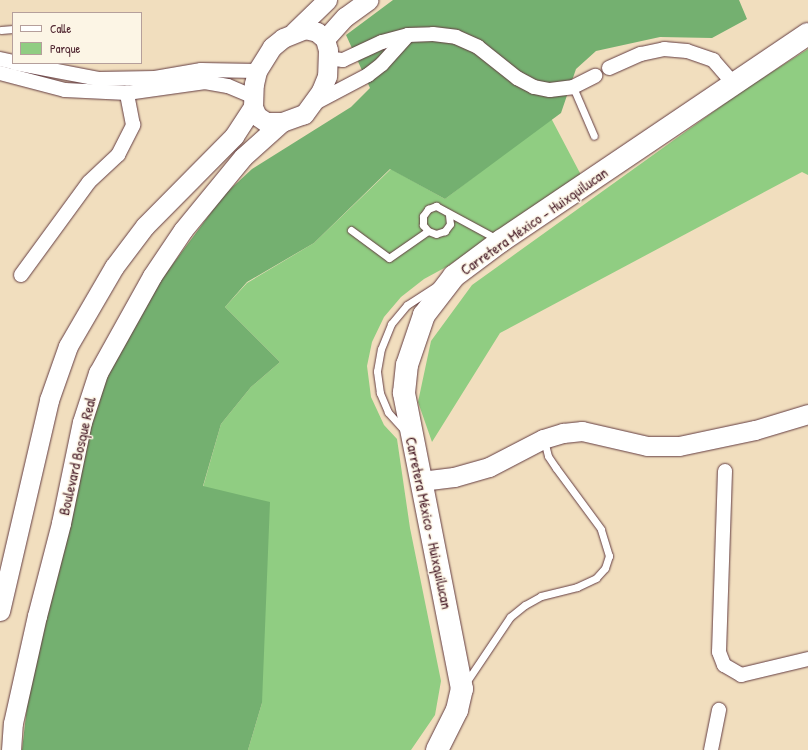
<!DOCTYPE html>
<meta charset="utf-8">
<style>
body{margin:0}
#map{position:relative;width:808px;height:750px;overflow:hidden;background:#f1debe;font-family:"Patrick Hand",sans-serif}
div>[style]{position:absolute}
.green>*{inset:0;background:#90cd82}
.forest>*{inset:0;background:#74b070}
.roads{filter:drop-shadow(0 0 1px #633c41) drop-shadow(0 0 1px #633c41)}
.lane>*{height:7px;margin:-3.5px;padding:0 3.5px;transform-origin:3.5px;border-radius:3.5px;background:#fff}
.street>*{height:14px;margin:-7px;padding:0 7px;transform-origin:7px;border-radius:7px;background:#fff}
.secondary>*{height:19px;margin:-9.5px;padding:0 9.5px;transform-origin:9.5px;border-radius:9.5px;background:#fff}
.primary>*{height:22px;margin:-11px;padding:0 11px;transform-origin:11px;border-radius:11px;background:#fff}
span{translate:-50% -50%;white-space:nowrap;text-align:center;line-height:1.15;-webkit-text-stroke:3px #fcf5e5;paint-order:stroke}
.street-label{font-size:15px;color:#4a1f2b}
.legend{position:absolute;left:12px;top:12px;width:130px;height:52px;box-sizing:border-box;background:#fcf5e5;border:1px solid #b59f9b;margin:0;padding:5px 7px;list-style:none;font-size:12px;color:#4a1f2b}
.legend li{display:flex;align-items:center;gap:8px;height:20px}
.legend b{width:20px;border:1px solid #b59f9b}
</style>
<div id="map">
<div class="green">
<i style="clip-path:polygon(808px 49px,808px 175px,802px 172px,500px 333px,432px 442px,418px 402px,431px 341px,472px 285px,745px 89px)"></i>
<i style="clip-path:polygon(551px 118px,581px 175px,448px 266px,424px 279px,401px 297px,384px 317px,372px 342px,367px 366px,371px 397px,384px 425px,397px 439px,410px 528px,441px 681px,435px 715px,411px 750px,248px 750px,262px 703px,203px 487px,221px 424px,251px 387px,280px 362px,225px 307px,247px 283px,314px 243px,391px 169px,445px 199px)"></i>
</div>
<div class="forest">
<i style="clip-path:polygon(393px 0,739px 0,747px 19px,712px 38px,660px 37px,596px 51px,576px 69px,561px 113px,445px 199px,390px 169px,314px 243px,247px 282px,225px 307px,280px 362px,251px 387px,221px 424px,203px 486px,270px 502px,262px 703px,248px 750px,22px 750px,29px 689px,91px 422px,104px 379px,161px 280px,224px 195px,252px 169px,351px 107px,370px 88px,346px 35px)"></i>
</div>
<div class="roads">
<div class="lane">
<i style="left:1px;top:30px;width:12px;rotate:-5deg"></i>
<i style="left:573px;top:87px;width:53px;rotate:66.8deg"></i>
<i style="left:449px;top:215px;width:9px;rotate:84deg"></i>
<i style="left:450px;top:224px;width:9px;rotate:126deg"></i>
<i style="left:445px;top:231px;width:9px;rotate:162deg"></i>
<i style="left:436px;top:234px;width:9px;rotate:-159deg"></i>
<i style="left:428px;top:231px;width:8px;rotate:-130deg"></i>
<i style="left:423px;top:225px;width:9px;rotate:-90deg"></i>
<i style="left:423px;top:216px;width:9px;rotate:-54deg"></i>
<i style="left:428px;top:209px;width:9px;rotate:-21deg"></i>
<i style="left:436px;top:206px;width:69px;rotate:28.4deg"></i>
<i style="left:351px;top:230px;width:47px;rotate:36.4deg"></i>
<i style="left:389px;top:258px;width:47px;rotate:-34.7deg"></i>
<i style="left:404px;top:430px;width:24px;rotate:-132deg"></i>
<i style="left:388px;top:412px;width:21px;rotate:-113deg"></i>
<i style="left:380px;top:393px;width:22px;rotate:-98deg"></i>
<i style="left:377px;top:371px;width:22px;rotate:-80deg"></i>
<i style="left:381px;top:349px;width:27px;rotate:-68deg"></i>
<i style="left:391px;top:324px;width:25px;rotate:-50deg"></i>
<i style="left:407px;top:305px;width:35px;rotate:-33deg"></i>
<i style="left:465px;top:684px;width:81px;rotate:-56.1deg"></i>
<i style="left:510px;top:617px;width:19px;rotate:-39deg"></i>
<i style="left:525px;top:605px;width:18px;rotate:-29deg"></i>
<i style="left:541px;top:596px;width:37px;rotate:-14deg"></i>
<i style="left:577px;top:587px;width:21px;rotate:-25deg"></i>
<i style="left:596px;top:578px;width:13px;rotate:-48deg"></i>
<i style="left:605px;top:568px;width:13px;rotate:-72deg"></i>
<i style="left:609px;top:556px;width:28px;rotate:-107deg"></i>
<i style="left:601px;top:529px;width:76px;rotate:-126.4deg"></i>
<i style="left:556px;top:468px;width:14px;rotate:-124deg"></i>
<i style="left:548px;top:456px;width:16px;rotate:-104deg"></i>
</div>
<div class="street">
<i style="left:328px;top:58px;width:15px;rotate:8deg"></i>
<i style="left:343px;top:60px;width:43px;rotate:-24.8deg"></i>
<i style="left:382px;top:42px;width:27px;rotate:-15deg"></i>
<i style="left:408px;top:35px;width:25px;rotate:-2deg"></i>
<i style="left:433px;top:34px;width:23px;rotate:7deg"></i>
<i style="left:456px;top:37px;width:24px;rotate:24deg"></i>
<i style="left:478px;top:47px;width:50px;rotate:38.5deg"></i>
<i style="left:517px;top:78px;width:19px;rotate:28deg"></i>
<i style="left:534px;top:87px;width:16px;rotate:11deg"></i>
<i style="left:550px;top:90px;width:23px;rotate:-7deg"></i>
<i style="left:573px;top:87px;width:25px;rotate:-27deg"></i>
<i style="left:0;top:59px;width:13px;rotate:13deg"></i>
<i style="left:15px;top:63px;width:86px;rotate:10.8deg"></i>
<i style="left:99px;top:79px;width:56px;rotate:-1deg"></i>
<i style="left:155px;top:78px;width:47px;rotate:-9.9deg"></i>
<i style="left:201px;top:70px;width:56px;rotate:1deg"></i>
<i style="left:609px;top:68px;width:35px;rotate:-24deg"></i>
<i style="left:641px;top:54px;width:24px;rotate:-12deg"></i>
<i style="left:664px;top:49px;width:23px;rotate:5deg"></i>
<i style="left:687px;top:51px;width:28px;rotate:19deg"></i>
<i style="left:713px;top:60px;width:33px;rotate:49deg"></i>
<i style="left:0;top:73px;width:67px;rotate:14.7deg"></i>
<i style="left:65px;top:90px;width:62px;rotate:2.8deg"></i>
<i style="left:127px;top:93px;width:79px;rotate:-8deg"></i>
<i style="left:205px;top:82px;width:23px;rotate:10deg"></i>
<i style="left:228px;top:86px;width:26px;rotate:23deg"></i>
<i style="left:313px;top:104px;width:62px;rotate:-27.8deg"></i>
<i style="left:368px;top:75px;width:18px;rotate:-38deg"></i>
<i style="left:382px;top:64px;width:39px;rotate:-48deg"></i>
<i style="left:21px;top:275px;width:115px;rotate:-53.8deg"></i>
<i style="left:89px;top:182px;width:40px;rotate:-43deg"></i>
<i style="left:118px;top:155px;width:34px;rotate:-63deg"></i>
<i style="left:133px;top:125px;width:33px;rotate:-101deg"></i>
<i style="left:725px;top:471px;width:181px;rotate:91.9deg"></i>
<i style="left:719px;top:652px;width:14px;rotate:69deg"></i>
<i style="left:724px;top:665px;width:20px;rotate:30deg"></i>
<i style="left:741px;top:675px;width:69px;rotate:-13.4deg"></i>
<i style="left:711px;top:750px;width:41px;rotate:-78.7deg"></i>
</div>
<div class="secondary">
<i style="left:305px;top:29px;width:12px;rotate:14deg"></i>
<i style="left:317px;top:32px;width:11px;rotate:41deg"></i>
<i style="left:325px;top:39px;width:11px;rotate:75deg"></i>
<i style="left:328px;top:50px;width:26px;rotate:92deg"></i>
<i style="left:327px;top:76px;width:16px;rotate:112deg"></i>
<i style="left:321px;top:91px;width:29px;rotate:126deg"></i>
<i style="left:304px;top:114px;width:23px;rotate:160deg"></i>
<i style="left:282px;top:122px;width:16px;rotate:180deg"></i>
<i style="left:266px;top:122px;width:11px;rotate:-146deg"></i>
<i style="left:257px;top:116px;width:10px;rotate:-114deg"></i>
<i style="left:253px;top:107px;width:23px;rotate:-88deg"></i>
<i style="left:254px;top:84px;width:13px;rotate:-77deg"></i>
<i style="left:257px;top:71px;width:28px;rotate:-58deg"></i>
<i style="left:272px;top:47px;width:14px;rotate:-39deg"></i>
<i style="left:283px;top:38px;width:24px;rotate:-22deg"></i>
<i style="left:294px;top:32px;width:46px;rotate:-44.1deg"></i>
<i style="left:325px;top:39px;width:30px;rotate:-48deg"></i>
<i style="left:345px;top:17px;width:29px;rotate:-36deg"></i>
<i style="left:421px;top:481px;width:33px;rotate:-7deg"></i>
<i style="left:454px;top:477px;width:36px;rotate:-16deg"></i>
<i style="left:489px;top:467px;width:61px;rotate:-27.4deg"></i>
<i style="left:543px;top:439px;width:21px;rotate:-17deg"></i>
<i style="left:563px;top:433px;width:19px;rotate:-6deg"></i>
<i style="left:582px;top:431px;width:67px;rotate:13deg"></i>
<i style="left:647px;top:446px;width:32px"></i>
<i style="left:679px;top:446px;width:78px;rotate:-11.9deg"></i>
<i style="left:755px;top:430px;width:55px;rotate:-16.8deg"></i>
<i style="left:0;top:611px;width:217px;rotate:-76.9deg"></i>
<i style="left:49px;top:400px;width:57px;rotate:-70.6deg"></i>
<i style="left:68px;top:346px;width:91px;rotate:-59.8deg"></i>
<i style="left:114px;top:267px;width:51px;rotate:-52.9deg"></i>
<i style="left:145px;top:226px;width:127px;rotate:-45.3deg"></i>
<i style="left:234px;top:136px;width:35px;rotate:-57deg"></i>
<i style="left:11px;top:750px;width:27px;rotate:-86deg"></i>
<i style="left:13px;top:723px;width:110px;rotate:-77.4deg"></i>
<i style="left:37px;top:616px;width:96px;rotate:-75.5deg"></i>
<i style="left:61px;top:523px;width:103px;rotate:-78.3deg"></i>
<i style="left:82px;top:422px;width:52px;rotate:-71.9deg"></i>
<i style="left:98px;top:373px;width:111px;rotate:-60.9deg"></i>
<i style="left:152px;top:276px;width:55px;rotate:-56deg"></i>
<i style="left:183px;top:230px;width:94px;rotate:-50.6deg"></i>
<i style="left:243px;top:157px;width:52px;rotate:-41.9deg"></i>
</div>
<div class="primary">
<i style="left:437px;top:750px;width:45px;rotate:-63.4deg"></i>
<i style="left:457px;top:710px;width:22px;rotate:-77deg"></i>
<i style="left:462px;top:689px;width:302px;rotate:-101.1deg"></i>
<i style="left:404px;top:393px;width:28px;rotate:-84deg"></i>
<i style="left:407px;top:365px;width:53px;rotate:-71.2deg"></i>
<i style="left:424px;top:315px;width:49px;rotate:-52.4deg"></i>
<i style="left:454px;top:276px;width:59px;rotate:-36.7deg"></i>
<i style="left:501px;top:241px;width:370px;rotate:-34deg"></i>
</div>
</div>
<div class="street-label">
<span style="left:534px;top:221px;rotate:-35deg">Carretera México - Huixquilucan</span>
<span style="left:77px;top:456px;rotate:-77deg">Boulevard Bosque Real</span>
<span style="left:429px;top:523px;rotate:78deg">Carretera México - Huixquilucan</span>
</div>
<ul class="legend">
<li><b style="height:5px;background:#fff"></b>Calle</li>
<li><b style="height:11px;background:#90cd82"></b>Parque</li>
</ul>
</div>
